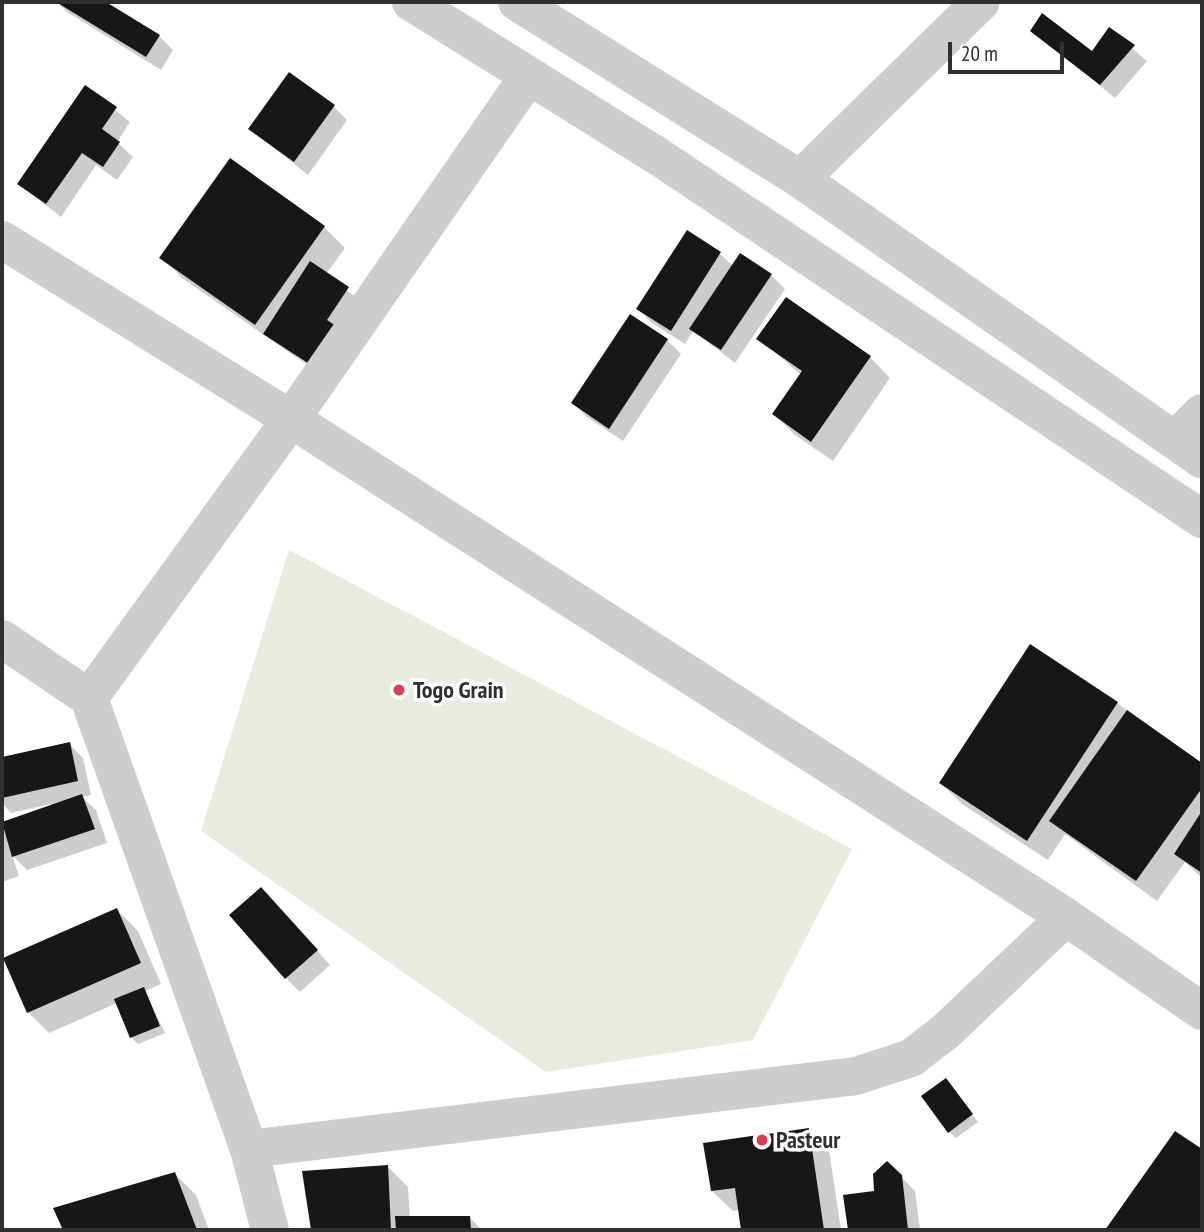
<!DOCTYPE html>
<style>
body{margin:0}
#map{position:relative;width:1204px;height:1232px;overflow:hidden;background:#fff;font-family:"PT Sans Narrow",sans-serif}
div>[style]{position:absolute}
.green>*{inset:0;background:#e7ecdf}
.shadow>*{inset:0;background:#0003}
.building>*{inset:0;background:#171717}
.minor>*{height:38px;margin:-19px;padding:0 19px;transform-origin:19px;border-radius:19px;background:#cdcdcd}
.tertiary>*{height:38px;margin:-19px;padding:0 19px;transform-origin:19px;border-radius:19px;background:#cdcdcd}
.dots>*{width:19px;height:19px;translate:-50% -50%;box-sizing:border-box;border:4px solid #fff;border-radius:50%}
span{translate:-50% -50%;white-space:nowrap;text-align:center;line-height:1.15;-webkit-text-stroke:7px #fff;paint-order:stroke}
.poi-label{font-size:24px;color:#303030;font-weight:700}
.left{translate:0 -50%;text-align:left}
.frame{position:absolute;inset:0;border:4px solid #303030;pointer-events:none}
.scale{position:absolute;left:948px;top:42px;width:116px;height:32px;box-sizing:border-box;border:4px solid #303030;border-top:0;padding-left:9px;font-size:21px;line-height:24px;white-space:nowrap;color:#303030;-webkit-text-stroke:5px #fff;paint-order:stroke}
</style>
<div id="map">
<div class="green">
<i style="clip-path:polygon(289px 550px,852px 849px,753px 1040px,546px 1072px,201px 831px)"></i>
</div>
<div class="shadow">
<i style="clip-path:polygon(57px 2px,102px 2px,159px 36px,173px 50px,161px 70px,67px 12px)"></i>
<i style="clip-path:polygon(1109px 29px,1147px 61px,1115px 98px,1032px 30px,1093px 53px)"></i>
<i style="clip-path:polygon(86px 87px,130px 122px,117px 142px,133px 157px,117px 180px,96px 165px,61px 217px,19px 184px)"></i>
<i style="clip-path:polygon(334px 107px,347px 120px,308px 175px,250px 129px)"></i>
<i style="clip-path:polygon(324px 227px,345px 248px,326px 274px,362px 302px,329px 380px,182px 278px,162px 257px)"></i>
<i style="clip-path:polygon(720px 254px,733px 266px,771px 275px,785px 289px,735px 363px,693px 331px,685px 344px,652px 323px,638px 309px)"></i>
<i style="clip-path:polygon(759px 338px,870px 357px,890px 378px,833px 461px,795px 435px,774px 414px,801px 375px)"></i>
<i style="clip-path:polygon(667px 340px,681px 354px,623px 441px,587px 417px,573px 403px)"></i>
<i style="clip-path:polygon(1117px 703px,1202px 765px,1202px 878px,1185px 862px,1157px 901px,1065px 834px,1048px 860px,962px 804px,941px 783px)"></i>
<i style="clip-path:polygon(69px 744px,83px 758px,91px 795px,82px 797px,96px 810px,107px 843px,27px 870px,12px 855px,19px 876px,2px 882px,2px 824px,52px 806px,51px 804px,11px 813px,2px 803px,2px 759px)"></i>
<i style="clip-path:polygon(275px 903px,330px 965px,300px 992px,286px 978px)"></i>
<i style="clip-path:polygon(117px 910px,138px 931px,161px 984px,145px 991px,165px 1033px,138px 1044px,131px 1037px,117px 1003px,49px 1033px,28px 1012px)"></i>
<i style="clip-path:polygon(946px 1080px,978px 1122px,956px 1138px,949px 1132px)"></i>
<i style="clip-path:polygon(808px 1129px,829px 1150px,841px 1230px,743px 1230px,740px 1210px,733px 1211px,712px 1191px)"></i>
<i style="clip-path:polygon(1175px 1134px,1202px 1151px,1202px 1230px,1107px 1230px)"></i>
<i style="clip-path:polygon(387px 1166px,408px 1187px,410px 1218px,469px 1217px,482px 1230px,313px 1230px,304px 1173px)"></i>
<i style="clip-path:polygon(175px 1174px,196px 1195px,209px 1230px,65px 1230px,56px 1209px)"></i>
<i style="clip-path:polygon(901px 1177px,915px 1191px,920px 1230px,850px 1230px,845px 1197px,876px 1193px)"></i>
</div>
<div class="building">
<i style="clip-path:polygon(56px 2px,106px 2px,160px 35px,146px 57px)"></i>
<i style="clip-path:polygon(1042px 13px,1092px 51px,1109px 27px,1135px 45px,1100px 85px,1030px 31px)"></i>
<i style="clip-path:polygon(289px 72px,335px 105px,294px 162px,248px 129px)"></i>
<i style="clip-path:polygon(85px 85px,117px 107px,102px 129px,120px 142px,103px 167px,82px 153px,46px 204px,17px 184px)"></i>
<i style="clip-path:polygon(230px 158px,325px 226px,255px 325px,159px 258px)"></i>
<i style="clip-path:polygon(687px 230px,721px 252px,671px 331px,636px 309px)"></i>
<i style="clip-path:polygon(740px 253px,772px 274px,721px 350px,689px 329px)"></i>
<i style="clip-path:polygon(310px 261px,349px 287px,327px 320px,339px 328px,314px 367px,263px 334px)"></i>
<i style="clip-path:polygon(786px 297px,871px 356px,811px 442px,772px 414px,802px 371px,756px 339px)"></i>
<i style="clip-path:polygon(630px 314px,668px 339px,609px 429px,571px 403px)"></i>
<i style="clip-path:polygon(1030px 644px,1118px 702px,1027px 841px,939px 783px)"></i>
<i style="clip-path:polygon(1127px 710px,1202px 763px,1202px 788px,1136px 881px,1049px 821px)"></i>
<i style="clip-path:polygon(70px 742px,78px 781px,2px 798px,2px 757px)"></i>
<i style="clip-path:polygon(82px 794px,95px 829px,12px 857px,2px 822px)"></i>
<i style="clip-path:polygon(1202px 811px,1202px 873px,1174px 854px)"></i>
<i style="clip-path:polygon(261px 887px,318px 950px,285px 979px,229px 915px)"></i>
<i style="clip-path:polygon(117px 908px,141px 963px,27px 1013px,3px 958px)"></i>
<i style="clip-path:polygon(144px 987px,160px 1026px,130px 1038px,114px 999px)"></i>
<i style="clip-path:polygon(946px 1078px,973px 1114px,948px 1133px,921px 1096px)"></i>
<i style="clip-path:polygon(809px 1128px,824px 1230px,741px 1230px,735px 1188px,711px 1191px,703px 1143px)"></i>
<i style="clip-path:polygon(1175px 1131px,1202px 1149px,1202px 1230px,1105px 1230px)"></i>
<i style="clip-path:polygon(887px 1161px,902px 1175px,908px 1230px,848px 1230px,843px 1195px,874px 1191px,873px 1174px)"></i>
<i style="clip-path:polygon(388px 1165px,391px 1230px,311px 1230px,302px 1171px)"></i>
<i style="clip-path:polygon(175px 1172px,197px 1230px,63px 1230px,53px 1208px)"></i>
<i style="clip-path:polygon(395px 1216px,470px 1216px,471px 1230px,396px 1230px)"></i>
</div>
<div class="minor">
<i style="left:528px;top:77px;width:416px;rotate:124.7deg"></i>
<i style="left:291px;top:419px;width:921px;rotate:32.72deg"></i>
<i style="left:1066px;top:917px;width:165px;rotate:34.7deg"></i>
<i style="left:800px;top:179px;width:253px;rotate:-44.4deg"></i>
<i style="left:2px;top:240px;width:340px;rotate:31.8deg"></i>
<i style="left:291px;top:419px;width:344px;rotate:125.9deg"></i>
<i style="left:1175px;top:440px;width:38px;rotate:-45deg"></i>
<i style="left:2px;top:639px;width:105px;rotate:34.1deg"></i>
<i style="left:89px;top:698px;width:479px;rotate:70.5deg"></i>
<i style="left:249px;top:1149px;width:84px;rotate:75.5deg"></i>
<i style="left:249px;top:1149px;width:611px;rotate:-6.86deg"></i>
<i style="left:856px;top:1076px;width:58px;rotate:-18.1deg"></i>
<i style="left:911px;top:1058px;width:43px;rotate:-37.4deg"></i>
<i style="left:945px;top:1032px;width:167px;rotate:-43.5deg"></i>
</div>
<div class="tertiary">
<i style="left:411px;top:2px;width:285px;rotate:32deg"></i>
<i style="left:653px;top:153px;width:660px;rotate:33.69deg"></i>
<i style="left:517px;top:2px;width:334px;rotate:32deg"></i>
<i style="left:800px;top:179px;width:490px;rotate:34.9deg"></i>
</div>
<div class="dots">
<i style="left:399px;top:690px;background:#dd3c50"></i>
<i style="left:762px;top:1140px;background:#dd3c50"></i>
</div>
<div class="poi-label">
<span class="left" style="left:413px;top:690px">Togo Grain</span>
<span class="left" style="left:776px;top:1140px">Pasteur</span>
</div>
<div class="frame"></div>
<div class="scale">20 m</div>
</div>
